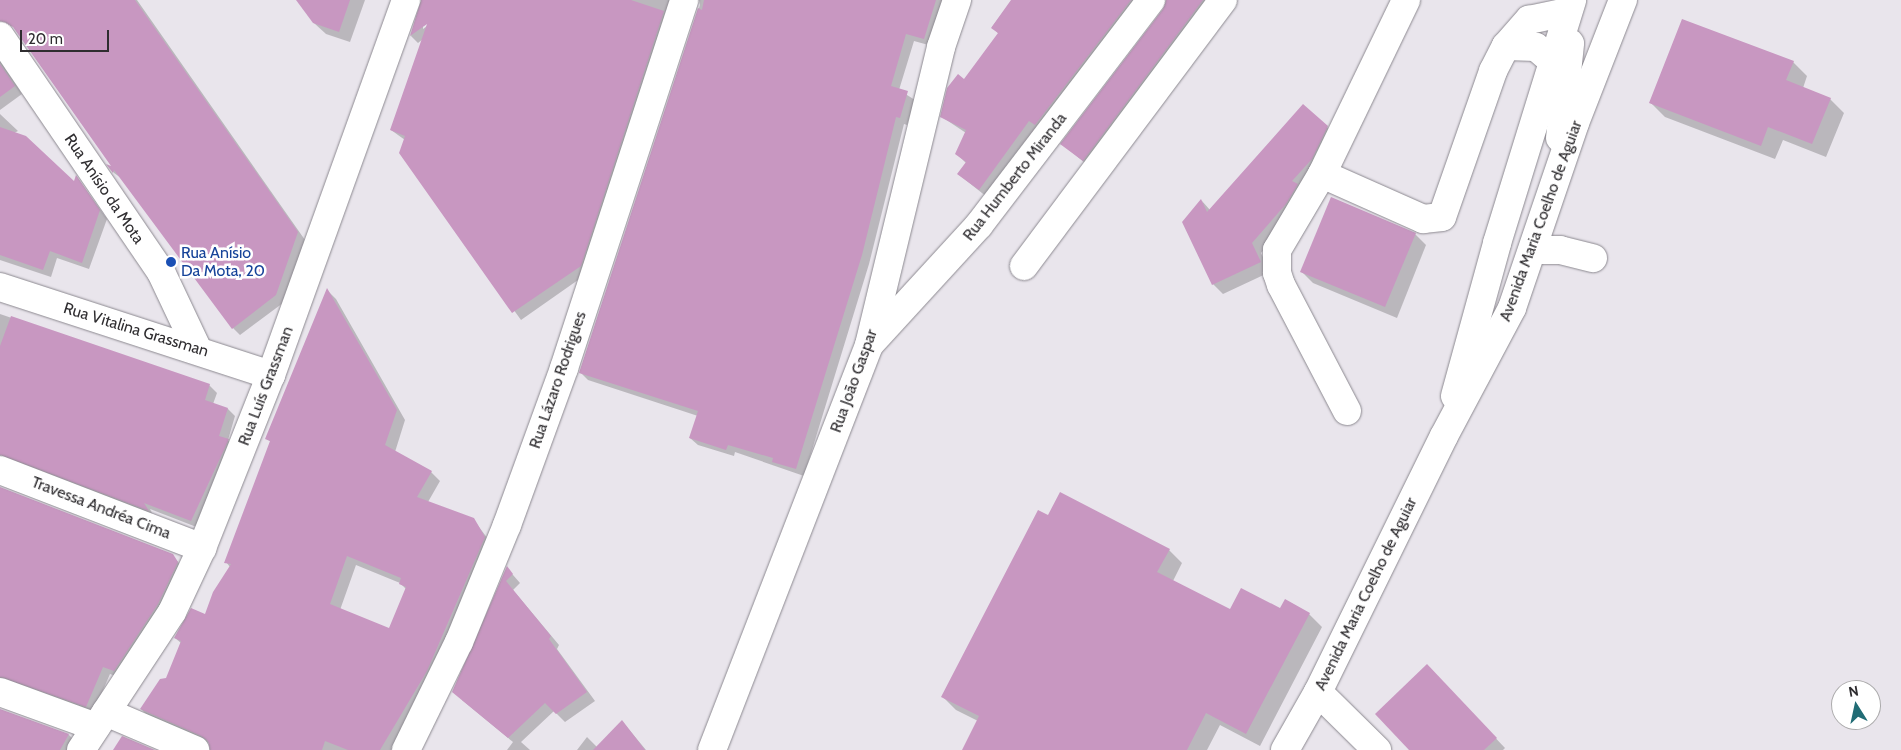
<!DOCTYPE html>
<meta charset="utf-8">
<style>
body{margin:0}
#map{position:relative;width:1901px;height:750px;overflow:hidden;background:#e9e5ec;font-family:Cabin,sans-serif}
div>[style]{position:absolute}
.shadow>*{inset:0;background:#0003}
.building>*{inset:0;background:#c897c1}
.roads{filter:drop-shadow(0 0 1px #8c8990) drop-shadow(0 0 1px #8c8990)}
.minor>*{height:28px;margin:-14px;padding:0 14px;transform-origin:14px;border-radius:14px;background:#fff}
.major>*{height:28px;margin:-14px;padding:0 14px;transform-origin:14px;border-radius:14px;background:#fff}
.dots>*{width:14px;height:14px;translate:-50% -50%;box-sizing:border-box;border:2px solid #fff;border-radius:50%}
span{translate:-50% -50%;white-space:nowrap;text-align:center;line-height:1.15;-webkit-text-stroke:5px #fff;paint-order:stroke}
.street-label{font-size:16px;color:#2f2d30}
.transit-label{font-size:16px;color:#164399}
.left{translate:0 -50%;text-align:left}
.north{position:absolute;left:1831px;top:680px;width:50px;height:50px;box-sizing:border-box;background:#fff;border:1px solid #acabac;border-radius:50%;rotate:350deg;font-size:14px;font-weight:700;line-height:20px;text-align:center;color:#2f2d30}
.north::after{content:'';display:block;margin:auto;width:18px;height:22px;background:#216c75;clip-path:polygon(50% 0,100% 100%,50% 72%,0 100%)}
.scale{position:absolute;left:20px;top:30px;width:89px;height:22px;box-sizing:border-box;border:2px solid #2f2d30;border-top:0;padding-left:6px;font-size:15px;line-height:18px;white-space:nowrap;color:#2f2d30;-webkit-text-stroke:4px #fff;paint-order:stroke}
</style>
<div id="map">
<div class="shadow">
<i style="clip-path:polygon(0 0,137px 0,305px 240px,283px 303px,240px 335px,233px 328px,121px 178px,114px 173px,110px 167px,114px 168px,0 5px)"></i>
<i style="clip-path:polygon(304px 0,365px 0,350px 42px,326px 34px,314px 23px)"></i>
<i style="clip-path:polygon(evenodd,422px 0,680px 0,588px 273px,521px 320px,400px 153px,405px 140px,391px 130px,423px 39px,418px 43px,411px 36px,422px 0,432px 20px,433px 22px,423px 29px,423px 26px,432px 20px)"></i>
<i style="clip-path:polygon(699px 0,946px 0,932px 46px,914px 41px,899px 90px,915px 100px,907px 125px,904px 124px,869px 264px,804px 476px,735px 452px,734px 456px,698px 445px,690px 438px,698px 416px,588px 380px,580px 372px,700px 5px)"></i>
<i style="clip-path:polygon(1012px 0,1145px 0,987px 197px,958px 174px,966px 163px,957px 154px,966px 133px,942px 117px,999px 34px,992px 27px)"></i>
<i style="clip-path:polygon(1166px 0,1217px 0,1091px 168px,1062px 144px,1165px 10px)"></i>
<i style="clip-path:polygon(0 61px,22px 94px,0 110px)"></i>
<i style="clip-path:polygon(1793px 62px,1807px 76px,1803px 88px,1830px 99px,1844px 113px,1826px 157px,1783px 140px,1775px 159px,1665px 117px,1651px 103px)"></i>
<i style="clip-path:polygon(0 114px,18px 131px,14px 133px,75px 183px,77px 177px,107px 219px,89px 269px,57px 258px,51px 277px,0 260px)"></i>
<i style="clip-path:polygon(1327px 127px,1337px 137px,1296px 214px,1261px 253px,1270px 272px,1223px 294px,1213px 284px,1202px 201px,1210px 210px)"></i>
<i style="clip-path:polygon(1415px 234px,1426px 245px,1397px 318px,1313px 283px,1302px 272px)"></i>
<i style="clip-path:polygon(evenodd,327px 290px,336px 299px,405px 420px,395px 452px,431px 472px,440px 481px,428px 502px,473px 519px,494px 547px,396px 750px,211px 750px,209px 743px,150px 718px,141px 709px,167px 679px,181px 643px,175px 638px,206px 616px,230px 567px,226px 562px,271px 442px,267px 439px,327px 290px,356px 565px,400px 583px,406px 589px,390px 630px,340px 610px,356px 565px)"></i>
<i style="clip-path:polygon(0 314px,209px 385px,217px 393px,213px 404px,228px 409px,235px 416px,228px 440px,235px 448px,199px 528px,150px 509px,154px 517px,0 466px)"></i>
<i style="clip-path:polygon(0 488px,172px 555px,185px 570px,122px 678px,110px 674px,93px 713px,0 687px)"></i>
<i style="clip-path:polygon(1049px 517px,1169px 550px,1182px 563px,1173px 581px,1230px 611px,1281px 610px,1309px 614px,1322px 627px,1260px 746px,1220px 725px,1207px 750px,963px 750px,978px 721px,956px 710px,943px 697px)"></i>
<i style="clip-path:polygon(507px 568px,520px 583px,513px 590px,559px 645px,557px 649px,595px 701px,565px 722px,554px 711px,521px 742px,530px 750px,507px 750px,513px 742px,462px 700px)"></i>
<i style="clip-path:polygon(1436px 675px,1505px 748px,1503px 750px,1410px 750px)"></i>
<i style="clip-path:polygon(0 710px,69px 735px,76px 742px,72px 750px,0 750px)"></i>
<i style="clip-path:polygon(622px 721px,646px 750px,577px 750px,587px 737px,597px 747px)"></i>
</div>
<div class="building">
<i style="clip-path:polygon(0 0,135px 0,298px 232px,276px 295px,232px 329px,114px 170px,113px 173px,106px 164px,111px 166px,13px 27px,0 21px)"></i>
<i style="clip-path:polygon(296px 0,350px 0,339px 32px,313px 23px)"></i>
<i style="clip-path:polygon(421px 0,631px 0,664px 11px,581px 266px,512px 313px,399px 153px,405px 136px,390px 130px,427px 24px,410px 36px)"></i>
<i style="clip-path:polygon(704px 0,936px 0,924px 39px,906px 34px,891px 86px,908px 91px,900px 118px,896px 117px,862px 255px,796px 469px,772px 462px,773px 458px,728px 445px,726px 450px,689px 438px,698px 411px,579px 373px,698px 8px,702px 10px)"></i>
<i style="clip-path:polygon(1011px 0,1131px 0,1035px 125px,1029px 121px,979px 190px,957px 174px,966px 162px,955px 154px,966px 130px,940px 117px,947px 88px,958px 74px,964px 79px,998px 33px,991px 28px)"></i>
<i style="clip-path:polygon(1166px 0,1203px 0,1083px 161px,1060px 144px,1163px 9px)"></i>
<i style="clip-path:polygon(1682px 19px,1794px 61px,1786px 80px,1831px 98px,1812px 144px,1768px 127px,1761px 146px,1649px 103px)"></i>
<i style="clip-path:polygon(0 64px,15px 86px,0 97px)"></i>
<i style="clip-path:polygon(1303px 104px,1328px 126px,1312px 159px,1292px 181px,1298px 184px,1286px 204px,1252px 243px,1261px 262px,1212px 285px,1182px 222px,1201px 199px,1207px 212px)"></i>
<i style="clip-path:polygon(0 127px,26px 136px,74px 181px,76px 175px,100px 210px,82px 263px,50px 251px,43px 270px,0 255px)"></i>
<i style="clip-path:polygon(1331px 197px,1416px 233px,1385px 307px,1300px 272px)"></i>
<i style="clip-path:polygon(evenodd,327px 288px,397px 410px,385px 445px,432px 471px,417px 497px,474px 518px,485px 537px,427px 671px,380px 750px,348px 750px,325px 741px,322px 750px,210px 750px,208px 741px,201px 736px,140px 709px,160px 679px,166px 678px,181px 641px,174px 638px,191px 608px,205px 614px,213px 592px,231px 564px,224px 563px,270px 441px,265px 439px,327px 288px,347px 556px,401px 578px,399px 584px,406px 587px,389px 628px,330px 604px,347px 556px)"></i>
<i style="clip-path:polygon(11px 316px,210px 384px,205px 400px,228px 408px,219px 436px,229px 439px,191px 521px,144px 503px,149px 511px,0 455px,0 346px)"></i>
<i style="clip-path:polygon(0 487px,173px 554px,178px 562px,158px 604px,114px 671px,103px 667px,86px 707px,0 677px)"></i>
<i style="clip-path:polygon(1060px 492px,1170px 549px,1157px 572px,1230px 609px,1241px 588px,1280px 608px,1285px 599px,1310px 613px,1246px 734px,1206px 713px,1187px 750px,962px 750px,979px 716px,941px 697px,1038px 510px,1048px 515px)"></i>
<i style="clip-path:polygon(507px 566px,513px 574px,506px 581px,551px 636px,549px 639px,587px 692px,556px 714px,545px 703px,508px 738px,452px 692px)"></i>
<i style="clip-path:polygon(1427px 664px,1497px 738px,1484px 750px,1409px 750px,1375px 714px)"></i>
<i style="clip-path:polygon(0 709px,69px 734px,60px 750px,0 750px)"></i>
<i style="clip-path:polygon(622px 720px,645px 750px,593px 750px)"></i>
<i style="clip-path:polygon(122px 736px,155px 750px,113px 750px)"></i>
</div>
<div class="roads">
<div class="minor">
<i style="left:0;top:36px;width:286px;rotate:55.7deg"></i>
<i style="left:161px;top:272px;width:84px;rotate:64.7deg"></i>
<i style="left:1506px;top:46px;width:30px;rotate:2deg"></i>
<i style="left:1536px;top:47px;width:21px;rotate:41deg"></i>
<i style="left:1322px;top:174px;width:111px;rotate:24deg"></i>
<i style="left:1423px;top:219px;width:19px;rotate:-6deg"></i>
<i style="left:1442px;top:217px;width:155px;rotate:-70.7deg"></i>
<i style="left:1493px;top:71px;width:28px;rotate:-63deg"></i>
<i style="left:1506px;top:46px;width:35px;rotate:-49deg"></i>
<i style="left:1529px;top:20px;width:39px;rotate:-12deg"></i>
<i style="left:1024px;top:266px;width:332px;rotate:-53.2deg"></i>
<i style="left:0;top:287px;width:285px;rotate:18deg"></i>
<i style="left:870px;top:344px;width:161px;rotate:-47.5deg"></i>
<i style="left:979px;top:225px;width:283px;rotate:-52.6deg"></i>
<i style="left:1347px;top:411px;width:142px;rotate:-117.6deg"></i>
<i style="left:1281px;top:285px;width:13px;rotate:-108deg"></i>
<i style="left:1277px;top:273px;width:23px;rotate:-90deg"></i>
<i style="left:1277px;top:250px;width:88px;rotate:-59.4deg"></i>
<i style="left:1322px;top:174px;width:193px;rotate:-64.2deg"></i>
<i style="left:0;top:470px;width:217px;rotate:21.1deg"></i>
<i style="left:0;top:692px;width:102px;rotate:20deg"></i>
<i style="left:1318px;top:692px;width:83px;rotate:44.5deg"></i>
<i style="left:106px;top:712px;width:97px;rotate:23.1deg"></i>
<i style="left:81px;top:750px;width:165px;rotate:-56.6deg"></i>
<i style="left:172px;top:612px;width:71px;rotate:-64.9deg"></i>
<i style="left:202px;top:548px;width:186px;rotate:-68.3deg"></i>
<i style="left:271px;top:375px;width:399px;rotate:-70.2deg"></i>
<i style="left:406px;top:750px;width:120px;rotate:-63.9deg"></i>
<i style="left:459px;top:642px;width:126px;rotate:-67.7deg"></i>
<i style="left:507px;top:525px;width:167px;rotate:-70deg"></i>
<i style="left:564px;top:368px;width:387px;rotate:-71.9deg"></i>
<i style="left:712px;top:750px;width:434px;rotate:-68.8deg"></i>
<i style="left:869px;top:345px;width:307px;rotate:-76.4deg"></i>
<i style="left:941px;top:47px;width:50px;rotate:-71.2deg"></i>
</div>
<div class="major">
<i style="left:1560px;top:138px;width:95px;rotate:-83.9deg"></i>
<i style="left:1533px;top:250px;width:27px"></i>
<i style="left:1560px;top:250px;width:34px;rotate:14deg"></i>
<i style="left:1455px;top:396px;width:159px;rotate:-74.6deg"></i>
<i style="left:1497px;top:243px;width:254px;rotate:-72.8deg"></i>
<i style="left:1285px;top:750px;width:67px;rotate:-60.4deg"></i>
<i style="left:1318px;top:692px;width:285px;rotate:-63.8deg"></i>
<i style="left:1444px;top:436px;width:145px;rotate:-62deg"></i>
<i style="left:1512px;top:308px;width:195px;rotate:-71.2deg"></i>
<i style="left:1575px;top:123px;width:132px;rotate:-68.7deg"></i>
</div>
</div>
<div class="dots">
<i style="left:171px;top:262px;background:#1a4fb4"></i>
</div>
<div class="street-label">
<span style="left:1015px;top:177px;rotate:-52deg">Rua Humberto Miranda</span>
<span style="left:104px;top:189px;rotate:56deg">Rua Anísio da Mota</span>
<span style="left:1541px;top:221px;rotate:-70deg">Avenida Maria Coelho de Aguiar</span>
<span style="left:136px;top:330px;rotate:17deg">Rua Vitalina Grassman</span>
<span style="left:558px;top:380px;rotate:-71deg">Rua Lázaro Rodrigues</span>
<span style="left:854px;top:381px;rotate:-70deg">Rua João Gaspar</span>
<span style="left:266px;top:386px;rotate:-69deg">Rua Luís Grassman</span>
<span style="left:101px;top:508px;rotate:21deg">Travessa Andréa Cima</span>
<span style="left:1366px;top:594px;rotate:-64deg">Avenida Maria Coelho de Aguiar</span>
</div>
<div class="transit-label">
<span class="left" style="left:181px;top:262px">Rua Anísio<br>Da Mota, 20</span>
</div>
<div class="north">N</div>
<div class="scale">20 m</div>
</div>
